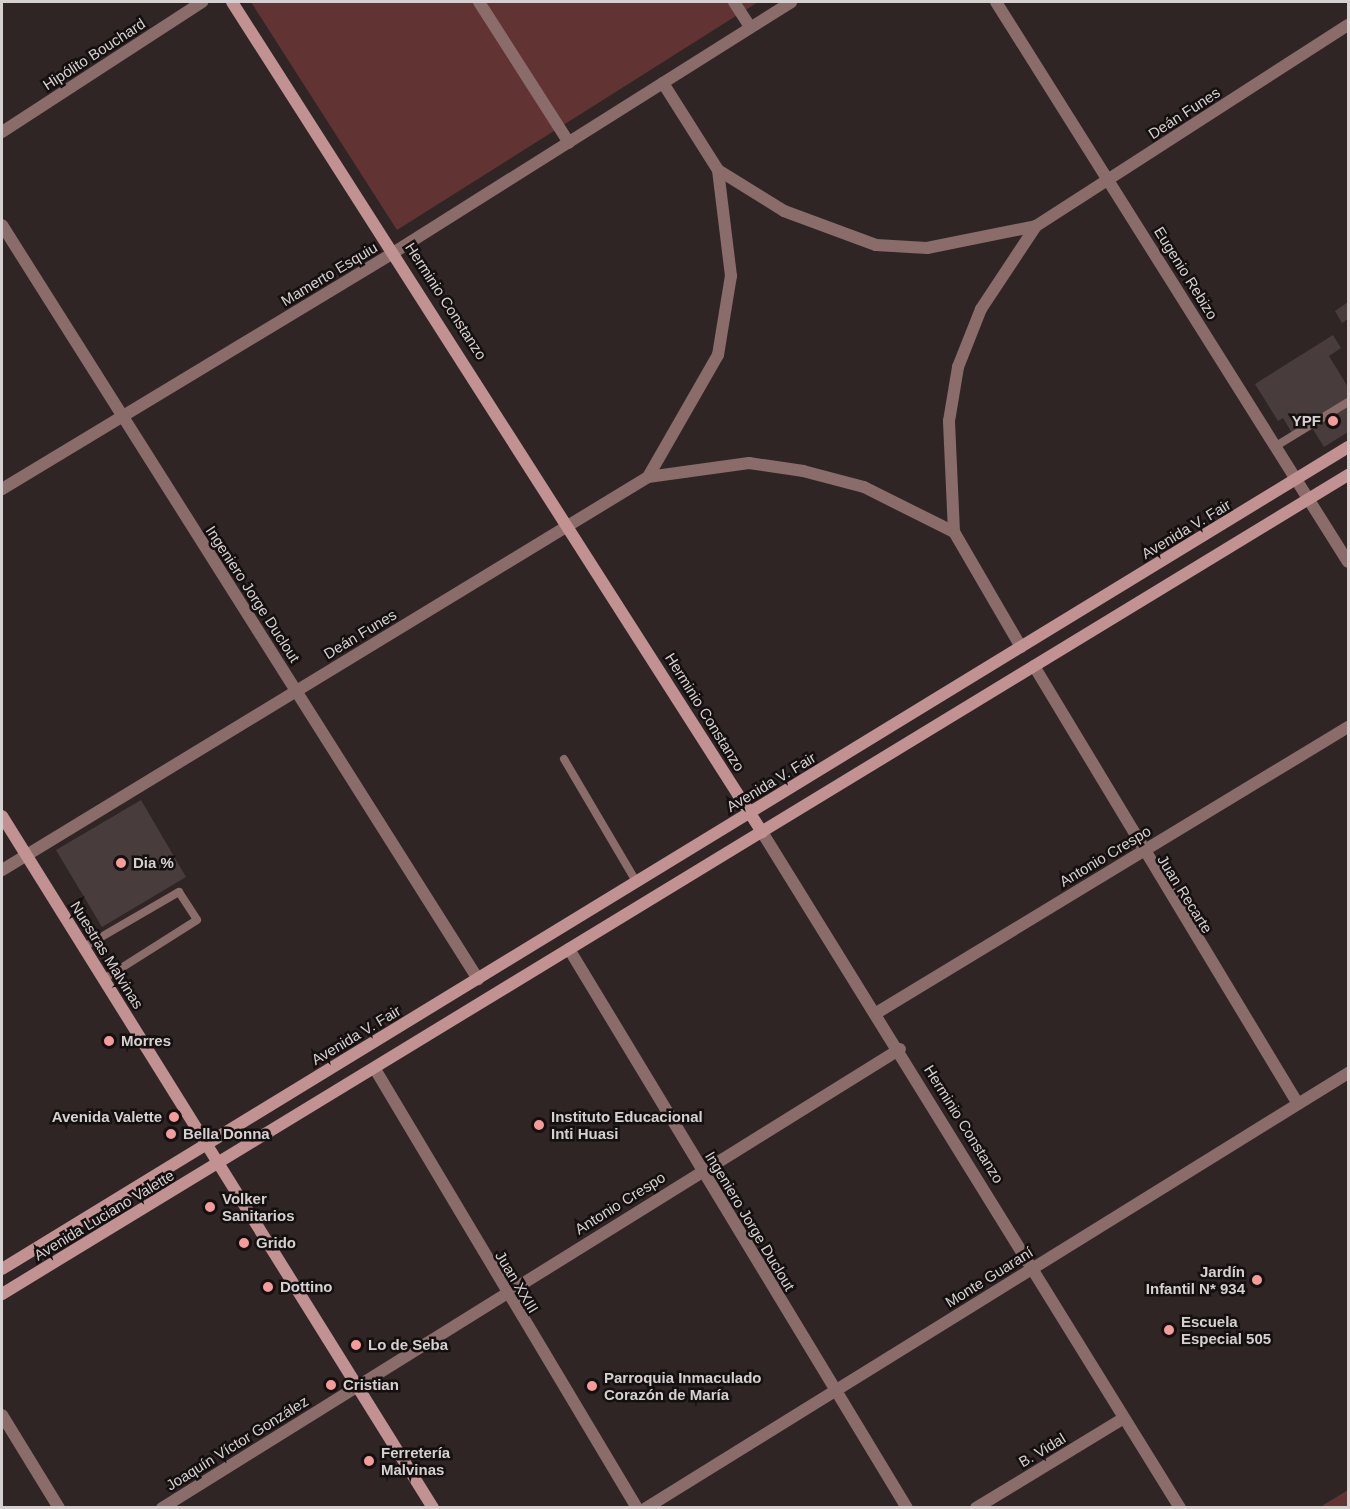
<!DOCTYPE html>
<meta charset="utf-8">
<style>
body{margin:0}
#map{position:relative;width:1350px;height:1509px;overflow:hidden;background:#302525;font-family:Arial,sans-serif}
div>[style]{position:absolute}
.green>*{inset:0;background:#623333}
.building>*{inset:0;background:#483d3c}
.lane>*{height:8px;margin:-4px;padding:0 4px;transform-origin:4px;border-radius:4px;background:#8a6c6b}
.street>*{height:12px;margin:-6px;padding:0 6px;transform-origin:6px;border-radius:6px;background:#8a6c6b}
.secondary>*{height:12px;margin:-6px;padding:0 6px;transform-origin:6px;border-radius:6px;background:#c19291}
.dots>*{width:16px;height:16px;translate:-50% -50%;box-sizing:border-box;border:3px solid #151010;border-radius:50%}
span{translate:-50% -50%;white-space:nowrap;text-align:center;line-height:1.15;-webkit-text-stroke:5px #151010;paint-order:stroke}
.street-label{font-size:15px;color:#d7d0d0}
.poi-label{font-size:15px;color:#d7d0d0;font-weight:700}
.right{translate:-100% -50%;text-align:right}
.left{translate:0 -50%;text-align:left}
.frame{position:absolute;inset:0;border:3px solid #d7d0d0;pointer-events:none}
</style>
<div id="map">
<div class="green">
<i style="clip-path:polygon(251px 2px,758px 2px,397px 230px)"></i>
<i style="clip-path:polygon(1348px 1490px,1348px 1507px,1320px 1507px)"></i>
</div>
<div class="building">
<i style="clip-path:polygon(1348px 302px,1348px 319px,1342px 323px,1335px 311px)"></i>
<i style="clip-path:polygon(1333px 335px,1341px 348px,1329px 356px,1348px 387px,1348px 432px,1324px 447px,1309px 423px,1292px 433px,1283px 418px,1278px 421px,1255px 384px)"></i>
<i style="clip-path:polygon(141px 800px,186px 877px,102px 927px,56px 850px)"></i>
</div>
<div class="lane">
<i style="left:1276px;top:446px;width:84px;rotate:-31.4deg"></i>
<i style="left:564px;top:759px;width:142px;rotate:59.5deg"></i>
<i style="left:84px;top:947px;width:110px;rotate:-30.1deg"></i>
<i style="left:179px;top:892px;width:33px;rotate:57deg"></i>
<i style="left:197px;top:920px;width:110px;rotate:147.6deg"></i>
</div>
<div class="street">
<i style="left:479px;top:2px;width:167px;rotate:57.4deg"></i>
<i style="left:734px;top:2px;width:30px;rotate:57deg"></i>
<i style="left:996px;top:2px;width:661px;rotate:57.85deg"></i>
<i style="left:2px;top:132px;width:239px;rotate:-33deg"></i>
<i style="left:718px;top:170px;width:78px;rotate:31.8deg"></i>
<i style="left:784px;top:211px;width:98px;rotate:20.3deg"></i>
<i style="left:876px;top:245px;width:51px;rotate:3.4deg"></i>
<i style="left:927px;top:248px;width:111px;rotate:-11.4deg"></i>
<i style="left:1036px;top:226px;width:371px;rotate:-32.8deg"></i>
<i style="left:2px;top:225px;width:892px;rotate:57.74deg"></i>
<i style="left:648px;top:477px;width:141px;rotate:-60.2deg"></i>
<i style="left:718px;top:355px;width:80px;rotate:-80.7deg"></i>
<i style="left:731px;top:276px;width:107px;rotate:-97deg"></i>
<i style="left:718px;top:170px;width:103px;rotate:-122.3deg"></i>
<i style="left:2px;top:489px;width:460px;rotate:-31.1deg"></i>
<i style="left:396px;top:251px;width:467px;rotate:-32.2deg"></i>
<i style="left:1021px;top:647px;width:133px;rotate:-120.2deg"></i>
<i style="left:954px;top:532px;width:111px;rotate:-92.6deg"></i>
<i style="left:949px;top:421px;width:55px;rotate:-80.5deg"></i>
<i style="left:958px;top:367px;width:62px;rotate:-68.4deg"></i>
<i style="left:981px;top:309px;width:100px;rotate:-56.5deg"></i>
<i style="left:1034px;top:666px;width:511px;rotate:58.92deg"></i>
<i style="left:762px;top:832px;width:795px;rotate:58.27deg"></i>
<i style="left:2px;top:870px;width:756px;rotate:-31.31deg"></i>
<i style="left:648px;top:477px;width:102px;rotate:-7.9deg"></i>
<i style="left:749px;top:463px;width:55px;rotate:8.4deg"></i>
<i style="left:803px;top:471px;width:63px;rotate:14.7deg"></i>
<i style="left:864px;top:487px;width:101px;rotate:26.6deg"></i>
<i style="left:569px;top:949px;width:653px;rotate:58.84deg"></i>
<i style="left:878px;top:1012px;width:550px;rotate:-31.23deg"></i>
<i style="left:375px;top:1069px;width:511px;rotate:59.17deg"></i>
<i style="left:2px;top:1415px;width:109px;rotate:58.5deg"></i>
<i style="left:162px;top:1508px;width:869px;rotate:-31.88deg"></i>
<i style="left:646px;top:1508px;width:826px;rotate:-31.78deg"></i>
<i style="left:976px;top:1508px;width:173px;rotate:-31.3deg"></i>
</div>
<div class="secondary">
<i style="left:232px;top:2px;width:985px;rotate:57.44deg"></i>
<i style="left:2px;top:816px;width:815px;rotate:58.08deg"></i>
<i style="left:2px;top:1269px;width:1577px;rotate:-31.41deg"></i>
<i style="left:2px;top:1294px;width:1576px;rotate:-31.32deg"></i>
</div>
<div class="dots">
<i style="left:1333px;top:421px;background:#f59b9a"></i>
<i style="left:121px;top:863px;background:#f59b9a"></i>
<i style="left:109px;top:1041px;background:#f59b9a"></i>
<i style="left:174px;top:1117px;background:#f59b9a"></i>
<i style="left:539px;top:1125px;background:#f59b9a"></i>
<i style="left:171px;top:1134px;background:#f59b9a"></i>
<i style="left:210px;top:1207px;background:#f59b9a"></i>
<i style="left:244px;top:1243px;background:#f59b9a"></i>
<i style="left:1257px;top:1280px;background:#f59b9a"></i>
<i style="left:268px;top:1287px;background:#f59b9a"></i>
<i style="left:1169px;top:1330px;background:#f59b9a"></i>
<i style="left:356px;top:1345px;background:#f59b9a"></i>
<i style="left:331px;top:1385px;background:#f59b9a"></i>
<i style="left:592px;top:1386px;background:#f59b9a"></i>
<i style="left:369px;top:1461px;background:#f59b9a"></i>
</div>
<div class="street-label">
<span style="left:94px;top:54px;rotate:-33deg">Hipólito Bouchard</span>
<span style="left:1184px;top:113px;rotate:-33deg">Deán Funes</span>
<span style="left:1186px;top:273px;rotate:58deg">Eugenio Rebizo</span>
<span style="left:329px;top:274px;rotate:-31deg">Mamerto Esquiu</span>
<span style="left:446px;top:301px;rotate:57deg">Herminio Constanzo</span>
<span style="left:1186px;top:529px;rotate:-31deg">Avenida V. Fair</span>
<span style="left:253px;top:594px;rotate:57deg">Ingeniero Jorge Duclout</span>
<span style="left:360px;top:634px;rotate:-31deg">Deán Funes</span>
<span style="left:705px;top:712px;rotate:58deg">Herminio Constanzo</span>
<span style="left:771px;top:782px;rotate:-31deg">Avenida V. Fair</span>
<span style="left:1105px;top:856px;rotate:-31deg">Antonio Crespo</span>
<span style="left:1185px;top:894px;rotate:58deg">Juan Recarte</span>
<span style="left:107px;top:955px;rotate:58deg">Nuestras Malvinas</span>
<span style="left:356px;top:1035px;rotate:-31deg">Avenida V. Fair</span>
<span style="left:964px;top:1124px;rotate:58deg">Herminio Constanzo</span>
<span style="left:620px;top:1203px;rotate:-32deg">Antonio Crespo</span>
<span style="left:104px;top:1215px;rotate:-31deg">Avenida Luciano Valette</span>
<span style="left:750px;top:1221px;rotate:59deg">Ingeniero Jorge Duclout</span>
<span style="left:989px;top:1277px;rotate:-32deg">Monte Guaraní</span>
<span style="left:517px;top:1282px;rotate:59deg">Juan XXIII</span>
<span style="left:237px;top:1443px;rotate:-32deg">Joaquín Víctor González</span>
<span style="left:1042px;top:1450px;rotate:-31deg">B. Vidal</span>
</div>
<div class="poi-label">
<span class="right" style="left:1321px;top:421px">YPF</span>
<span class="left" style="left:133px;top:863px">Dia %</span>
<span class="left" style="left:121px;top:1041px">Morres</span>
<span class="left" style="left:551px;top:1125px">Instituto Educacional<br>Inti Huasi</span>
<span class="right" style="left:162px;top:1117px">Avenida Valette</span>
<span class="left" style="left:183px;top:1134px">Bella Donna</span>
<span class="left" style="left:222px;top:1207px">Volker<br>Sanitarios</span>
<span class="left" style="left:256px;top:1243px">Grido</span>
<span class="right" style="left:1245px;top:1280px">Jardín<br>Infantil N* 934</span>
<span class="left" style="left:280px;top:1287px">Dottino</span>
<span class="left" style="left:1181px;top:1330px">Escuela<br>Especial 505</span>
<span class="left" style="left:368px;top:1345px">Lo de Seba</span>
<span class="left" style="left:604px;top:1386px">Parroquia Inmaculado<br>Corazón de María</span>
<span class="left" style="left:343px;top:1385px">Cristian</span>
<span class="left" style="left:381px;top:1461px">Ferretería<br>Malvinas</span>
</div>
<div class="frame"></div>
</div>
